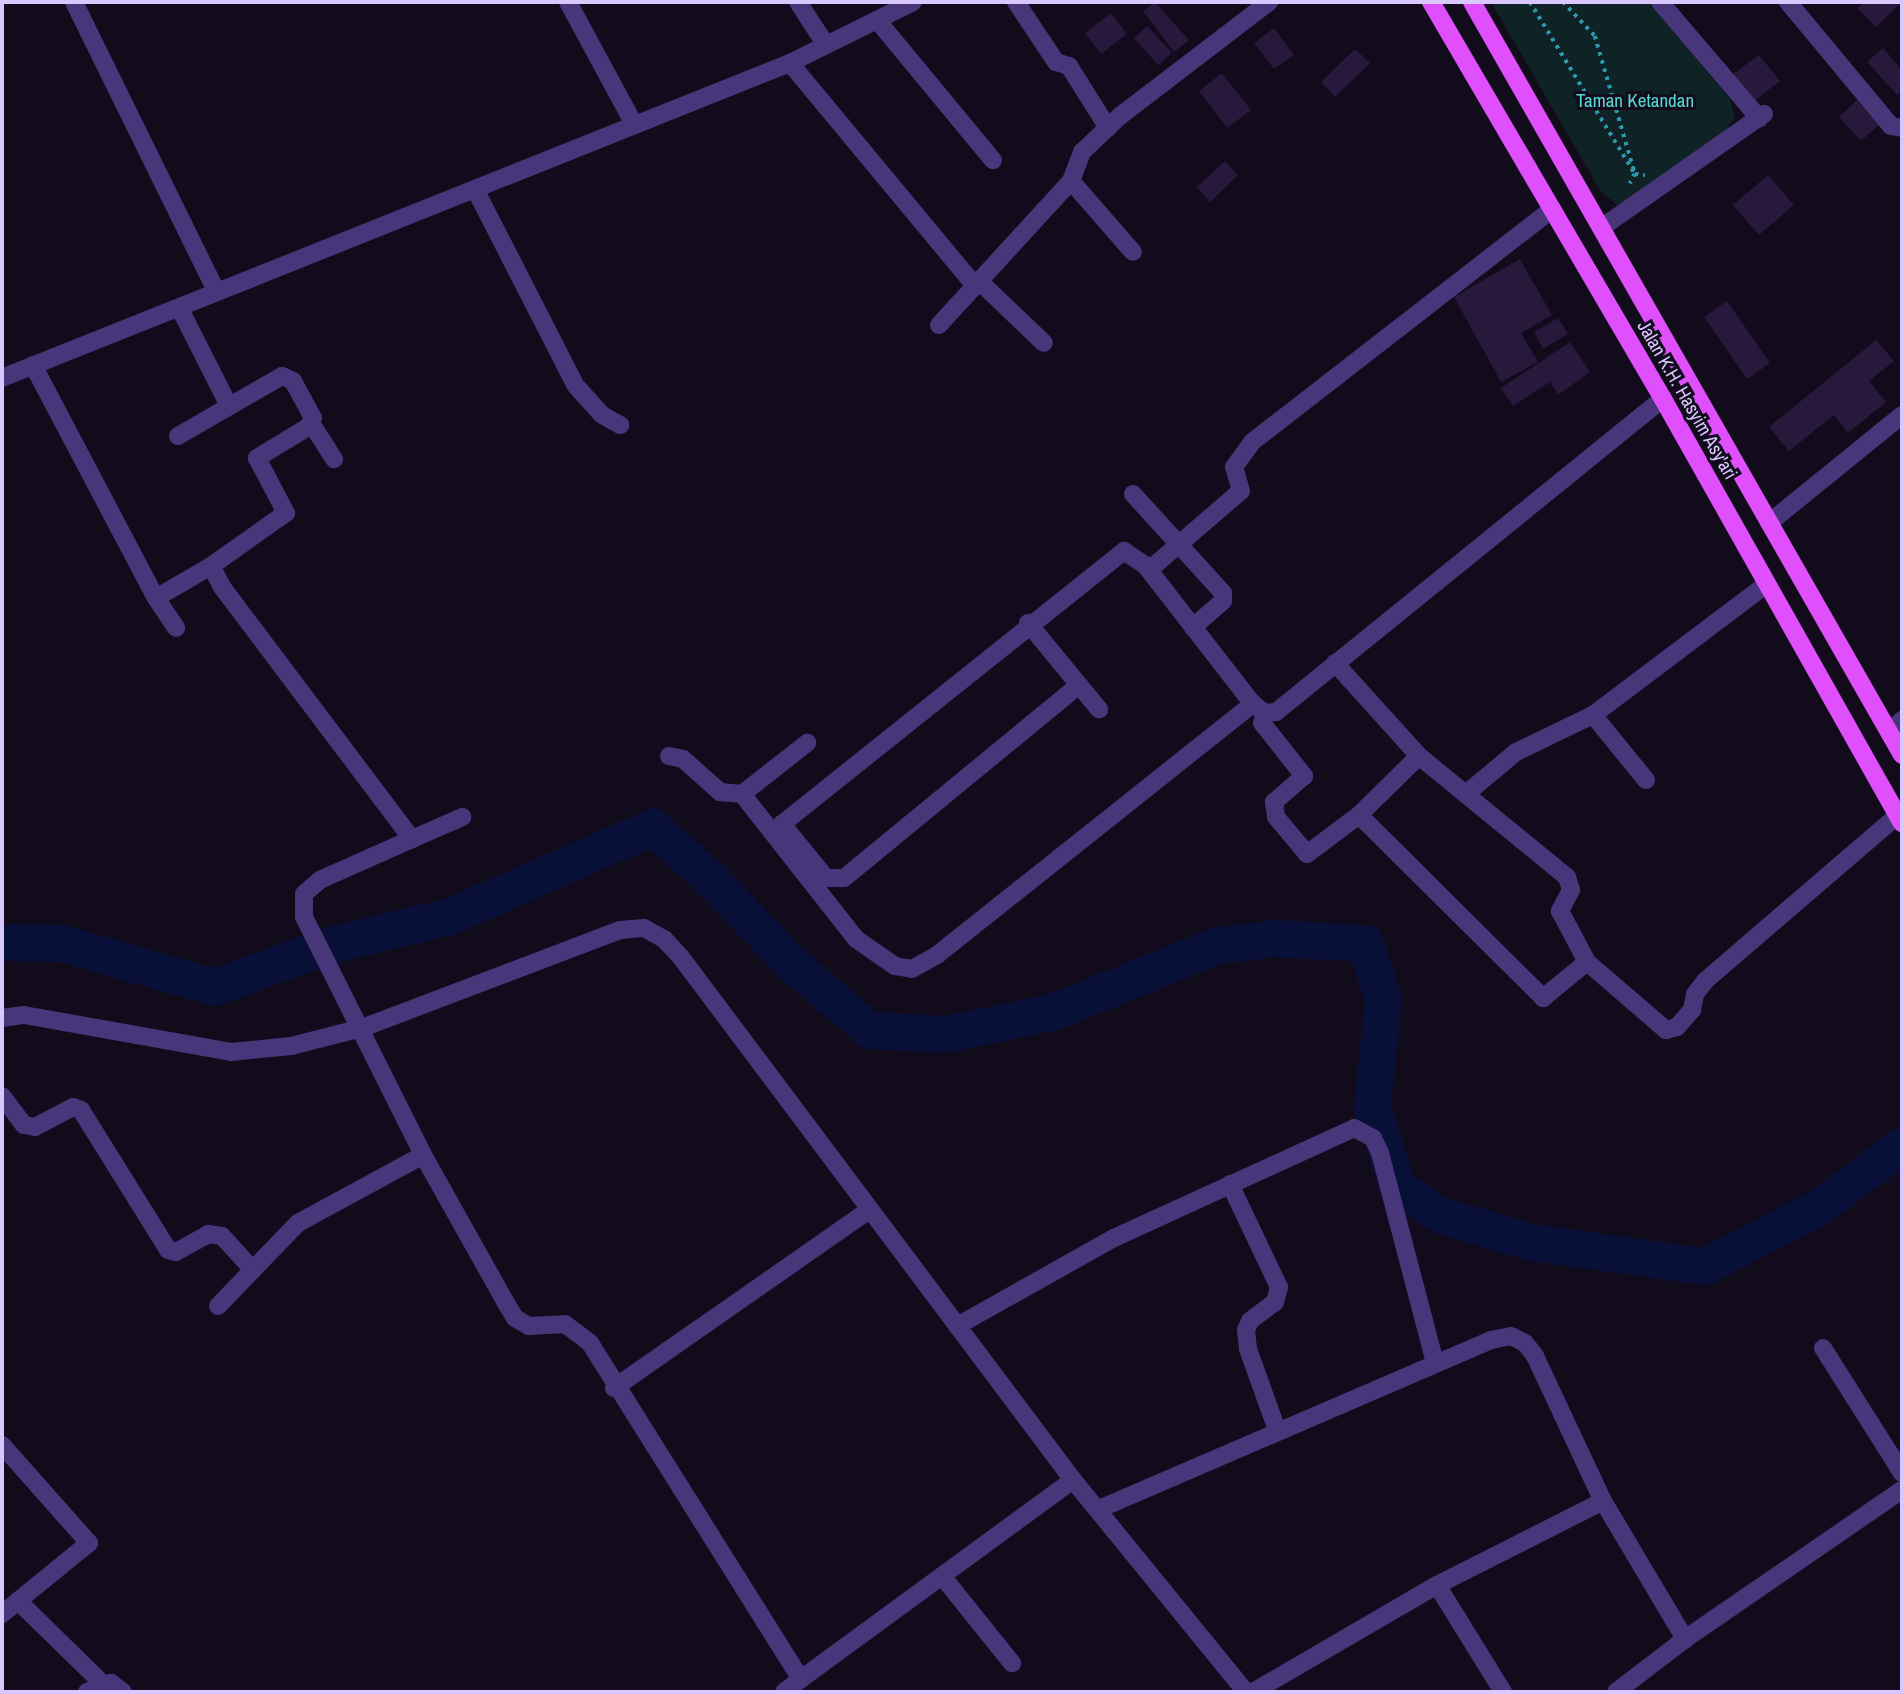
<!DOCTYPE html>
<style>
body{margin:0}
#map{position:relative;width:1904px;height:1694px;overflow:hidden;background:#120b1c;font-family:"Archivo Narrow",sans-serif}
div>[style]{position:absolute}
.green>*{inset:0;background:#0f2225}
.river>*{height:37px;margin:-18.5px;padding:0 18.5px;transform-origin:18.5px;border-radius:18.5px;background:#091037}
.building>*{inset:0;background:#27183c}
.path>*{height:3.5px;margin-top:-1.75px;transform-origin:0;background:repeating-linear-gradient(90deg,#2e99ab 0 3.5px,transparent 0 8.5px)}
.minor>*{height:18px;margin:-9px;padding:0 9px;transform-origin:9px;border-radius:9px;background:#47377a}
.major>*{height:18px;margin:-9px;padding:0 9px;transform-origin:9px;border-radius:9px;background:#df50fc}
span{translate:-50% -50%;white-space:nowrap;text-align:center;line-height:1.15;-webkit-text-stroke:6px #120b1c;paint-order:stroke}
.park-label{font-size:19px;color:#56dbd5}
.street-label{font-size:19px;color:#d9c7fe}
.frame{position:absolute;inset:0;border:4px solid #d9c7fe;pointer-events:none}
</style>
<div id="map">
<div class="green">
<i style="clip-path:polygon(1491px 2px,1649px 2px,1730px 99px,1735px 117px,1723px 134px,1618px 206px,1600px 190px)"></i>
</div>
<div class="river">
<i style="left:2px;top:942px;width:59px;rotate:1deg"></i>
<i style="left:61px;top:943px;width:159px;rotate:16deg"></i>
<i style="left:214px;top:987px;width:122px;rotate:-20.1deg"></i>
<i style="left:329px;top:945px;width:124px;rotate:-13.5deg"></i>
<i style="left:450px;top:916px;width:221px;rotate:-23.8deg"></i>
<i style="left:652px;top:827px;width:77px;rotate:41.3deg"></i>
<i style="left:710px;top:878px;width:119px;rotate:46.4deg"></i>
<i style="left:792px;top:964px;width:102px;rotate:40.2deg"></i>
<i style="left:870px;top:1030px;width:76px;rotate:3deg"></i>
<i style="left:946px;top:1034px;width:111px;rotate:-11.9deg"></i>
<i style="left:1055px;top:1011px;width:172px;rotate:-22.2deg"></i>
<i style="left:1214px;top:946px;width:60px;rotate:-7.7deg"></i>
<i style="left:1273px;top:938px;width:92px;rotate:3.1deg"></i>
<i style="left:1365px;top:943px;width:59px;rotate:72.2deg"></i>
<i style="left:1383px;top:999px;width:108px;rotate:95.9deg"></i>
<i style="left:1372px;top:1106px;width:84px;rotate:72.6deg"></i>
<i style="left:1397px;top:1186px;width:52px;rotate:34deg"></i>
<i style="left:1440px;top:1215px;width:95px;rotate:16.5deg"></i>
<i style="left:1531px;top:1242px;width:176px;rotate:7.9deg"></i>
<i style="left:1705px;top:1266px;width:132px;rotate:-27.5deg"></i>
<i style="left:1822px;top:1205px;width:100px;rotate:-36.9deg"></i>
</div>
<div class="building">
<i style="clip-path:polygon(1155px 2px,1189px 40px,1174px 52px,1143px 11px)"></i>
<i style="clip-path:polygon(1864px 2px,1902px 2px,1876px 27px,1857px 8px)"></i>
<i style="clip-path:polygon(1111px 13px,1127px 34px,1101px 54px,1085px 33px)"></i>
<i style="clip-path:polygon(1147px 26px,1172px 53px,1158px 65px,1134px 38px)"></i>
<i style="clip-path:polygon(1274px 28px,1294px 55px,1274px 69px,1254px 43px)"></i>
<i style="clip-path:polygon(1883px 48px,1902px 70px,1902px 90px,1897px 95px,1867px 62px)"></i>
<i style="clip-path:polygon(1355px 49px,1370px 63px,1335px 97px,1321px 82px)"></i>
<i style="clip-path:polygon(1759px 55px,1780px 81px,1753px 102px,1732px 75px)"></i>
<i style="clip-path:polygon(1222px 73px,1251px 110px,1227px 128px,1199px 91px)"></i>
<i style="clip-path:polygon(1857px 100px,1879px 125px,1861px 141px,1839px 117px)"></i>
<i style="clip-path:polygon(1225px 161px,1238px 175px,1210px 202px,1197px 187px)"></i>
<i style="clip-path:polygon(1768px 175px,1794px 205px,1759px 235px,1733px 205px)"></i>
<i style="clip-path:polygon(1520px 259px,1552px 315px,1521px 333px,1538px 362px,1501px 382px,1454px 297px)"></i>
<i style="clip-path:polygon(1727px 301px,1770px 363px,1747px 379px,1704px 317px)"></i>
<i style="clip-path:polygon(1558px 318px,1568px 334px,1543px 349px,1534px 332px)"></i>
<i style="clip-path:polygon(1876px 340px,1894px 361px,1869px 381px,1886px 402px,1848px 433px,1834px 415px,1789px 451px,1769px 427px)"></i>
<i style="clip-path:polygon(1570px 342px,1590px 372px,1558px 395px,1550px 382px,1513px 406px,1501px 388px)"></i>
</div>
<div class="path">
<i style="left:1530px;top:2px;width:202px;rotate:58.6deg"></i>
<i style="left:1635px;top:174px;width:10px;rotate:6deg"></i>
<i style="left:1563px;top:2px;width:47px;rotate:46.7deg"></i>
<i style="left:1595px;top:36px;width:144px;rotate:73.8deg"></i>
<i style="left:1635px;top:174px;width:11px;rotate:117deg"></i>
</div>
<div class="minor">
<i style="left:74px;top:2px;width:323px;rotate:63.8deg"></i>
<i style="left:568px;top:2px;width:139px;rotate:61.6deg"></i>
<i style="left:798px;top:2px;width:51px;rotate:56.9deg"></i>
<i style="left:1016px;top:2px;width:72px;rotate:56.3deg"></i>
<i style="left:1056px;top:62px;width:14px;rotate:17deg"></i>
<i style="left:1069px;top:66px;width:73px;rotate:57.8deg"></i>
<i style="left:1660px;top:2px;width:153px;rotate:49.5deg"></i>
<i style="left:1788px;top:2px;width:161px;rotate:50.3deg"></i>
<i style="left:1891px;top:126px;width:11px;rotate:10deg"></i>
<i style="left:877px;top:20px;width:182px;rotate:50.4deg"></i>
<i style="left:790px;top:63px;width:288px;rotate:50.3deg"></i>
<i style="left:1071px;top:181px;width:94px;rotate:48.9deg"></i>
<i style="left:475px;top:189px;width:221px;rotate:62.9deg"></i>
<i style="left:576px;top:386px;width:39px;rotate:48deg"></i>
<i style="left:602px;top:415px;width:21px;rotate:29deg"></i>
<i style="left:1601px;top:228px;width:199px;rotate:-35deg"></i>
<i style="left:978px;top:280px;width:91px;rotate:43.7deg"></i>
<i style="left:180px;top:309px;width:109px;rotate:63.2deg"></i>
<i style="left:939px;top:325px;width:195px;rotate:-47.5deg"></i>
<i style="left:1071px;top:181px;width:31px;rotate:-69deg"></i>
<i style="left:1082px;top:152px;width:52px;rotate:-43.5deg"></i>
<i style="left:1120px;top:116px;width:188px;rotate:-37.4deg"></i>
<i style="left:33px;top:365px;width:263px;rotate:62.2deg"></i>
<i style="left:156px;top:598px;width:64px;rotate:-30.2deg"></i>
<i style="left:211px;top:566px;width:24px;rotate:62deg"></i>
<i style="left:222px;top:587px;width:316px;rotate:53deg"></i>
<i style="left:412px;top:839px;width:101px;rotate:156deg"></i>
<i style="left:320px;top:880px;width:21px;rotate:139deg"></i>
<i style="left:304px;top:894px;width:23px;rotate:90deg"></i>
<i style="left:304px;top:917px;width:266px;rotate:63.4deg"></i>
<i style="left:423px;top:1155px;width:170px;rotate:60.7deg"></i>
<i style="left:506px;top:1303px;width:17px;rotate:59deg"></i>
<i style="left:515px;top:1318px;width:16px;rotate:30deg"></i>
<i style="left:529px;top:1326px;width:36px;rotate:-3deg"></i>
<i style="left:565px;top:1324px;width:31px;rotate:37deg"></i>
<i style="left:590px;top:1343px;width:397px;rotate:57.9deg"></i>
<i style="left:801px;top:1679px;width:21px;rotate:143deg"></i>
<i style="left:2px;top:378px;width:849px;rotate:-21.79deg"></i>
<i style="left:790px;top:63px;width:137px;rotate:-26.4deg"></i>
<i style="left:311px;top:423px;width:43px;rotate:57.4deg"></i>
<i style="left:178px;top:436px;width:120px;rotate:-30deg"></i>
<i style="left:282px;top:376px;width:12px;rotate:24deg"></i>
<i style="left:293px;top:381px;width:42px;rotate:61.6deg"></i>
<i style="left:313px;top:418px;width:10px;rotate:119deg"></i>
<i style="left:308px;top:427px;width:60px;rotate:148.7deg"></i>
<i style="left:257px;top:458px;width:62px;rotate:62.2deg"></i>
<i style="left:286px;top:513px;width:92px;rotate:144.8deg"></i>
<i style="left:1133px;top:494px;width:134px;rotate:47.7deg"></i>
<i style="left:1223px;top:593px;width:8px;rotate:90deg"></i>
<i style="left:1223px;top:601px;width:40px;rotate:139deg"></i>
<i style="left:1769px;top:523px;width:171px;rotate:-39.1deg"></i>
<i style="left:1149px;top:570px;width:121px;rotate:-40.7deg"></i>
<i style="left:1241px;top:491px;width:25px;rotate:-106deg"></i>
<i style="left:1234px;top:467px;width:31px;rotate:-54deg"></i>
<i style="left:1252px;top:442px;width:380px;rotate:-37.8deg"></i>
<i style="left:156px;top:598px;width:36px;rotate:56deg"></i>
<i style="left:1028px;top:623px;width:112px;rotate:50.5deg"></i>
<i style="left:1335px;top:663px;width:125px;rotate:47.9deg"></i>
<i style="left:1419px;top:756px;width:84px;rotate:135.5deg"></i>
<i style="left:1079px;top:685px;width:304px;rotate:140.6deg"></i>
<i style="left:844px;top:878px;width:18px;rotate:180deg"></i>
<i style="left:826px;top:878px;width:70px;rotate:-129.2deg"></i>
<i style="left:782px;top:824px;width:438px;rotate:-38.6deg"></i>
<i style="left:1124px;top:551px;width:25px;rotate:34deg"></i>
<i style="left:1145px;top:565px;width:176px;rotate:52.2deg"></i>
<i style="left:1265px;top:713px;width:10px;rotate:107deg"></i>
<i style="left:1262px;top:723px;width:68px;rotate:51.6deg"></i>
<i style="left:1304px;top:776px;width:40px;rotate:139deg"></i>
<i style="left:1274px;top:802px;width:15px;rotate:82deg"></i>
<i style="left:1276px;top:817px;width:48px;rotate:50deg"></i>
<i style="left:1307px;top:854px;width:65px;rotate:-36.9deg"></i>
<i style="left:1359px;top:815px;width:260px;rotate:44.8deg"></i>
<i style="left:1543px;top:998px;width:57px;rotate:-39.3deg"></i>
<i style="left:1889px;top:732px;width:18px;rotate:-43deg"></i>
<i style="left:669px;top:756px;width:14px;rotate:12deg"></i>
<i style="left:683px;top:759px;width:50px;rotate:41.7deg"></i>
<i style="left:720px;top:792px;width:22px;rotate:5deg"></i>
<i style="left:742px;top:794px;width:184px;rotate:51.8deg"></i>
<i style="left:856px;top:939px;width:47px;rotate:34.7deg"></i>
<i style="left:895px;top:966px;width:17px;rotate:10deg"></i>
<i style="left:912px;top:969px;width:29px;rotate:-29deg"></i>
<i style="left:937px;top:955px;width:404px;rotate:-38.5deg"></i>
<i style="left:1253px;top:704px;width:15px;rotate:37deg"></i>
<i style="left:1265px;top:713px;width:11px;rotate:-5deg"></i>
<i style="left:1276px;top:712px;width:498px;rotate:-39deg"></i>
<i style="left:1419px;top:756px;width:191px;rotate:39.3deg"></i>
<i style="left:1567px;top:877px;width:14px;rotate:73deg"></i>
<i style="left:1571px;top:890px;width:24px;rotate:118deg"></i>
<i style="left:1560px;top:911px;width:58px;rotate:62.1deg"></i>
<i style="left:1587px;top:962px;width:104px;rotate:40.7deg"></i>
<i style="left:1666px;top:1030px;width:11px;rotate:-15deg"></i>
<i style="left:1677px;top:1027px;width:23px;rotate:-49deg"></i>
<i style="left:1692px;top:1010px;width:16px;rotate:-79deg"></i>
<i style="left:1695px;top:994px;width:16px;rotate:-52deg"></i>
<i style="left:1705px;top:981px;width:255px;rotate:-40.7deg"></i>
<i style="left:1646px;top:780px;width:84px;rotate:-129.2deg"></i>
<i style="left:1593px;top:715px;width:218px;rotate:-37deg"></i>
<i style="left:1467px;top:793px;width:64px;rotate:-39.9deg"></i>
<i style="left:1516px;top:752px;width:85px;rotate:-25.7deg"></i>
<i style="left:742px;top:794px;width:83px;rotate:-38.1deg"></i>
<i style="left:412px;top:839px;width:55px;rotate:-23.7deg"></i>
<i style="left:2px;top:1018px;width:22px;rotate:-8deg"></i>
<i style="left:24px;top:1015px;width:210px;rotate:10.1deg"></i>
<i style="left:231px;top:1052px;width:60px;rotate:-5.7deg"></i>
<i style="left:291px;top:1046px;width:73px;rotate:-14.2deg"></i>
<i style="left:362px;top:1028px;width:276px;rotate:-20.8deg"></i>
<i style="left:620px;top:930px;width:24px;rotate:-5deg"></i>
<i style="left:644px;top:928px;width:23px;rotate:29deg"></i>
<i style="left:664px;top:939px;width:23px;rotate:47deg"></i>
<i style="left:680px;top:956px;width:655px;rotate:53.13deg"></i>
<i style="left:1073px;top:1480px;width:274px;rotate:50.8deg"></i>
<i style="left:2px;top:1096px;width:36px;rotate:53deg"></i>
<i style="left:24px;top:1125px;width:11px;rotate:10deg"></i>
<i style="left:35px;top:1127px;width:43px;rotate:-27.8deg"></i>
<i style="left:73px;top:1107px;width:9px;rotate:21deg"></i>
<i style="left:81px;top:1110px;width:165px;rotate:58.1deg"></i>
<i style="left:168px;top:1250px;width:8px;rotate:14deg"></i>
<i style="left:176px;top:1252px;width:37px;rotate:-29deg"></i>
<i style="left:208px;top:1234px;width:14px;rotate:8deg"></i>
<i style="left:222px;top:1236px;width:46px;rotate:47.6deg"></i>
<i style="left:1230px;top:1184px;width:114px;rotate:64.6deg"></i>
<i style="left:1279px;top:1287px;width:16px;rotate:105deg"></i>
<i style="left:1275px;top:1302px;width:31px;rotate:143deg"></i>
<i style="left:1250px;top:1321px;width:10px;rotate:114deg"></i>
<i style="left:1246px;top:1330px;width:19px;rotate:84deg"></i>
<i style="left:1248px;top:1349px;width:86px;rotate:70.3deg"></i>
<i style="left:218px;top:1306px;width:115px;rotate:-46.1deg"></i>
<i style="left:298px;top:1223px;width:142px;rotate:-28.5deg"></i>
<i style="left:957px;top:1326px;width:180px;rotate:-29.3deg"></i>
<i style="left:1114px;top:1238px;width:264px;rotate:-24.6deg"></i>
<i style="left:1354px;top:1128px;width:21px;rotate:28deg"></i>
<i style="left:1373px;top:1138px;width:17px;rotate:65deg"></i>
<i style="left:1380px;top:1153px;width:217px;rotate:75.3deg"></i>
<i style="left:1823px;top:1348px;width:148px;rotate:57.7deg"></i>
<i style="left:614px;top:1388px;width:310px;rotate:-34.9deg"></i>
<i style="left:2px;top:1445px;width:131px;rotate:48.4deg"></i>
<i style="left:89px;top:1543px;width:92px;rotate:140.8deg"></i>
<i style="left:18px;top:1601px;width:119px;rotate:44.3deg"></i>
<i style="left:1099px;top:1509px;width:427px;rotate:-23.3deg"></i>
<i style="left:1491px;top:1340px;width:20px;rotate:-11deg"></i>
<i style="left:1511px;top:1336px;width:16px;rotate:27deg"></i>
<i style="left:1525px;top:1343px;width:16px;rotate:52deg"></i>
<i style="left:1535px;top:1356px;width:160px;rotate:64.9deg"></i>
<i style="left:1603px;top:1501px;width:161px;rotate:59.3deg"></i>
<i style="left:942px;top:1576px;width:112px;rotate:51.2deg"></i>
<i style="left:1437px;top:1585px;width:126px;rotate:58.3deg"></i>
<i style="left:2px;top:1614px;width:21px;rotate:-39deg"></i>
<i style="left:801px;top:1679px;width:337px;rotate:-36.2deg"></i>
<i style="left:87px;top:1692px;width:26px;rotate:-21deg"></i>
<i style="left:111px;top:1683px;width:15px;rotate:37deg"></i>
<i style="left:1253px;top:1692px;width:213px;rotate:-30.2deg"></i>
<i style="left:1437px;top:1585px;width:186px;rotate:-26.8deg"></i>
<i style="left:1616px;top:1692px;width:87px;rotate:-37.5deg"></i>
<i style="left:1685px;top:1639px;width:263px;rotate:-34.5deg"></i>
</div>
<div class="major">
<i style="left:1431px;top:2px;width:460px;rotate:59.7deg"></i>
<i style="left:1663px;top:399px;width:487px;rotate:60.6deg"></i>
<i style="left:1472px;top:2px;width:867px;rotate:60.27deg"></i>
</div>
<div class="park-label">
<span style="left:1635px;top:101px">Taman Ketandan</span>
</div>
<div class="street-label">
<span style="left:1687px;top:400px;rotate:60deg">Jalan K.H. Hasyim Asy'ari</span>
</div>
<div class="frame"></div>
</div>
